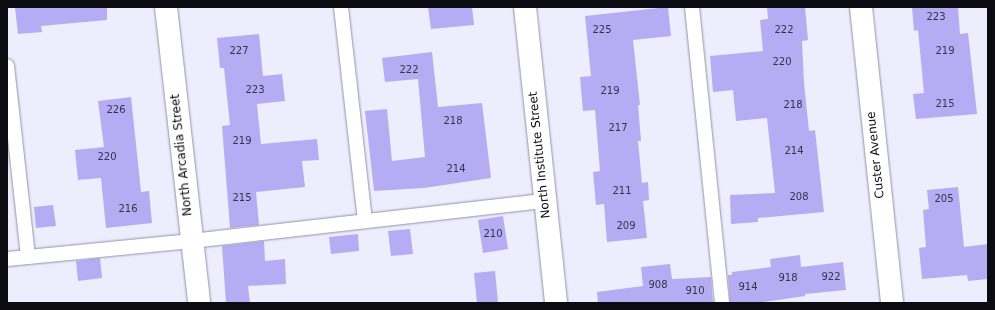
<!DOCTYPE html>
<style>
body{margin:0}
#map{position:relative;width:995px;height:310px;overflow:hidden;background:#eeedfe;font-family:"DejaVu Sans",sans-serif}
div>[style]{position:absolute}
.building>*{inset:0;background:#b5acf3}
.roads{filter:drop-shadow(0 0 1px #9492a5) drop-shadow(0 0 1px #9492a5)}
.lane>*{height:14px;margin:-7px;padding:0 7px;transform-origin:7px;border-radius:7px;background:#fff}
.street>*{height:22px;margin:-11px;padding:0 11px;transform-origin:11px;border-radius:11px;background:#fff}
.secondary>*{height:22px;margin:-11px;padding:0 11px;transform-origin:11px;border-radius:11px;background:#fff}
span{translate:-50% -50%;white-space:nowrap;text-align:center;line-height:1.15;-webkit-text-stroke:3px #fff;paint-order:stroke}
.number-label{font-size:10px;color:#36334a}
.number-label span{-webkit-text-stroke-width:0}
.street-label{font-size:12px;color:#0c0b12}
.frame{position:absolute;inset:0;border:8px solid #0c0b12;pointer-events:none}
</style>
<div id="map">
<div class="building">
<i style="clip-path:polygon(15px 7px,107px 7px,107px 20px,41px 26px,42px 32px,18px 34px)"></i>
<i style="clip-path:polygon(428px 7px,472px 7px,474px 25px,431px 29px)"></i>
<i style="clip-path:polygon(668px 7px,671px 36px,633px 40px,640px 105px,638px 105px,641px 141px,638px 141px,642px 183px,648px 182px,649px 200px,643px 201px,647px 238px,607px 242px,604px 204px,596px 205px,593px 172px,600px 171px,595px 110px,583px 111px,580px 77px,591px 76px,585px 16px)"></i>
<i style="clip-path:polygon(767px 7px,805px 7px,808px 40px,802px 41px,804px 83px,809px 131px,815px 130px,824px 212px,758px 218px,758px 222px,731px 224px,730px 195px,775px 193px,767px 118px,736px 121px,733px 90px,713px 92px,710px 56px,763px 51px,760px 20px,768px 19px)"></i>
<i style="clip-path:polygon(912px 7px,958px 7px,960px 34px,968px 33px,977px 114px,916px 119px,913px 94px,924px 93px,918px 30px,914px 31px)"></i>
<i style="clip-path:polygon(259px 34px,263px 76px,282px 74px,285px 101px,257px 104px,261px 144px,317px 139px,319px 160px,302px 161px,305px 187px,256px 192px,259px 225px,230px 228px,222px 126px,230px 125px,224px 68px,220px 68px,217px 38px)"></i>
<i style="clip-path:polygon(432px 52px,438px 107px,482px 103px,491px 178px,424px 188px,374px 191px,365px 111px,387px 109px,392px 161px,425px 157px,418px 79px,385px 82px,382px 58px)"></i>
<i style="clip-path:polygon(131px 97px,141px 192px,149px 191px,152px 223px,106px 228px,101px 178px,78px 180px,75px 150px,104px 147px,98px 101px)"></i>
<i style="clip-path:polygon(958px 187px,964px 247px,988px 244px,988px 279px,968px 281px,967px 275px,922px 279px,919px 248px,926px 247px,923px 210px,929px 209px,927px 190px)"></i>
<i style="clip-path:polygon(53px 205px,56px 226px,36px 228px,34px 207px)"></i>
<i style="clip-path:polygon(503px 216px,508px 249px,483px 253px,478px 220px)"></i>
<i style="clip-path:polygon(410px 229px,413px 254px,391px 256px,388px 231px)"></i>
<i style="clip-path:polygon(358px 234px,359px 251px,331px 254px,329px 237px)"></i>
<i style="clip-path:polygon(264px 241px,265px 261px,285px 259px,286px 284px,248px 286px,250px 303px,226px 303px,222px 246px)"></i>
<i style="clip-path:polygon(800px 255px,801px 267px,843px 262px,846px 290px,805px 294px,805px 296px,756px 303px,730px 303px,728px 275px,732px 275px,732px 272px,771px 267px,770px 259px)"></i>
<i style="clip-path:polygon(100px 258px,102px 278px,78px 281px,76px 261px)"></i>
<i style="clip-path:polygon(670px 264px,672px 279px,711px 277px,713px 303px,598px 303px,597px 292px,643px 286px,641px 267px)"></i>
<i style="clip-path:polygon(495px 271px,498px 303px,477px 303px,474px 273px)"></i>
</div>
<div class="roads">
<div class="lane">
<i style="left:341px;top:7px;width:215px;rotate:83.6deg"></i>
<i style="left:692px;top:7px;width:298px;rotate:84.2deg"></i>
<i style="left:7px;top:66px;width:192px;rotate:83.7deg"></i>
<i style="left:7px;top:259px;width:186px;rotate:-5.6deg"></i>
<i style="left:192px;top:241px;width:355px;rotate:-6.5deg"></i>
</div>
<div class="street">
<i style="left:166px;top:7px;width:298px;rotate:83.6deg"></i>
<i style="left:861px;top:7px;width:298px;rotate:84deg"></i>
</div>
<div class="secondary">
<i style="left:525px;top:7px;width:298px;rotate:84deg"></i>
</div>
</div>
<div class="number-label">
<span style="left:936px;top:17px">223</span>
<span style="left:602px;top:30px">225</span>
<span style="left:784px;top:30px">222</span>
<span style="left:239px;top:51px">227</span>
<span style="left:945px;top:51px">219</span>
<span style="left:782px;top:62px">220</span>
<span style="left:409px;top:70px">222</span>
<span style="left:255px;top:90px">223</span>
<span style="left:610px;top:91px">219</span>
<span style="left:945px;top:104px">215</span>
<span style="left:793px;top:105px">218</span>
<span style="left:116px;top:110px">226</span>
<span style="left:453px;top:121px">218</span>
<span style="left:618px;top:128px">217</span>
<span style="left:242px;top:141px">219</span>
<span style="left:794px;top:151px">214</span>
<span style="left:107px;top:157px">220</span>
<span style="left:456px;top:169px">214</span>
<span style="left:622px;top:191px">211</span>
<span style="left:799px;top:197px">208</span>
<span style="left:242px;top:198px">215</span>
<span style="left:944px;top:199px">205</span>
<span style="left:128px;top:209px">216</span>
<span style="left:626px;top:226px">209</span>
<span style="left:493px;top:234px">210</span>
<span style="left:831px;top:277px">922</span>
<span style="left:788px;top:278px">918</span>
<span style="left:658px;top:285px">908</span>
<span style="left:748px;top:287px">914</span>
<span style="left:695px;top:291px">910</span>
</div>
<div class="street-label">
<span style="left:182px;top:155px;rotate:-96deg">North Arcadia Street</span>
<span style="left:540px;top:155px;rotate:-96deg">North Institute Street</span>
<span style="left:876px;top:155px;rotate:-96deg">Custer Avenue</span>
</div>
<div class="frame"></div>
</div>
